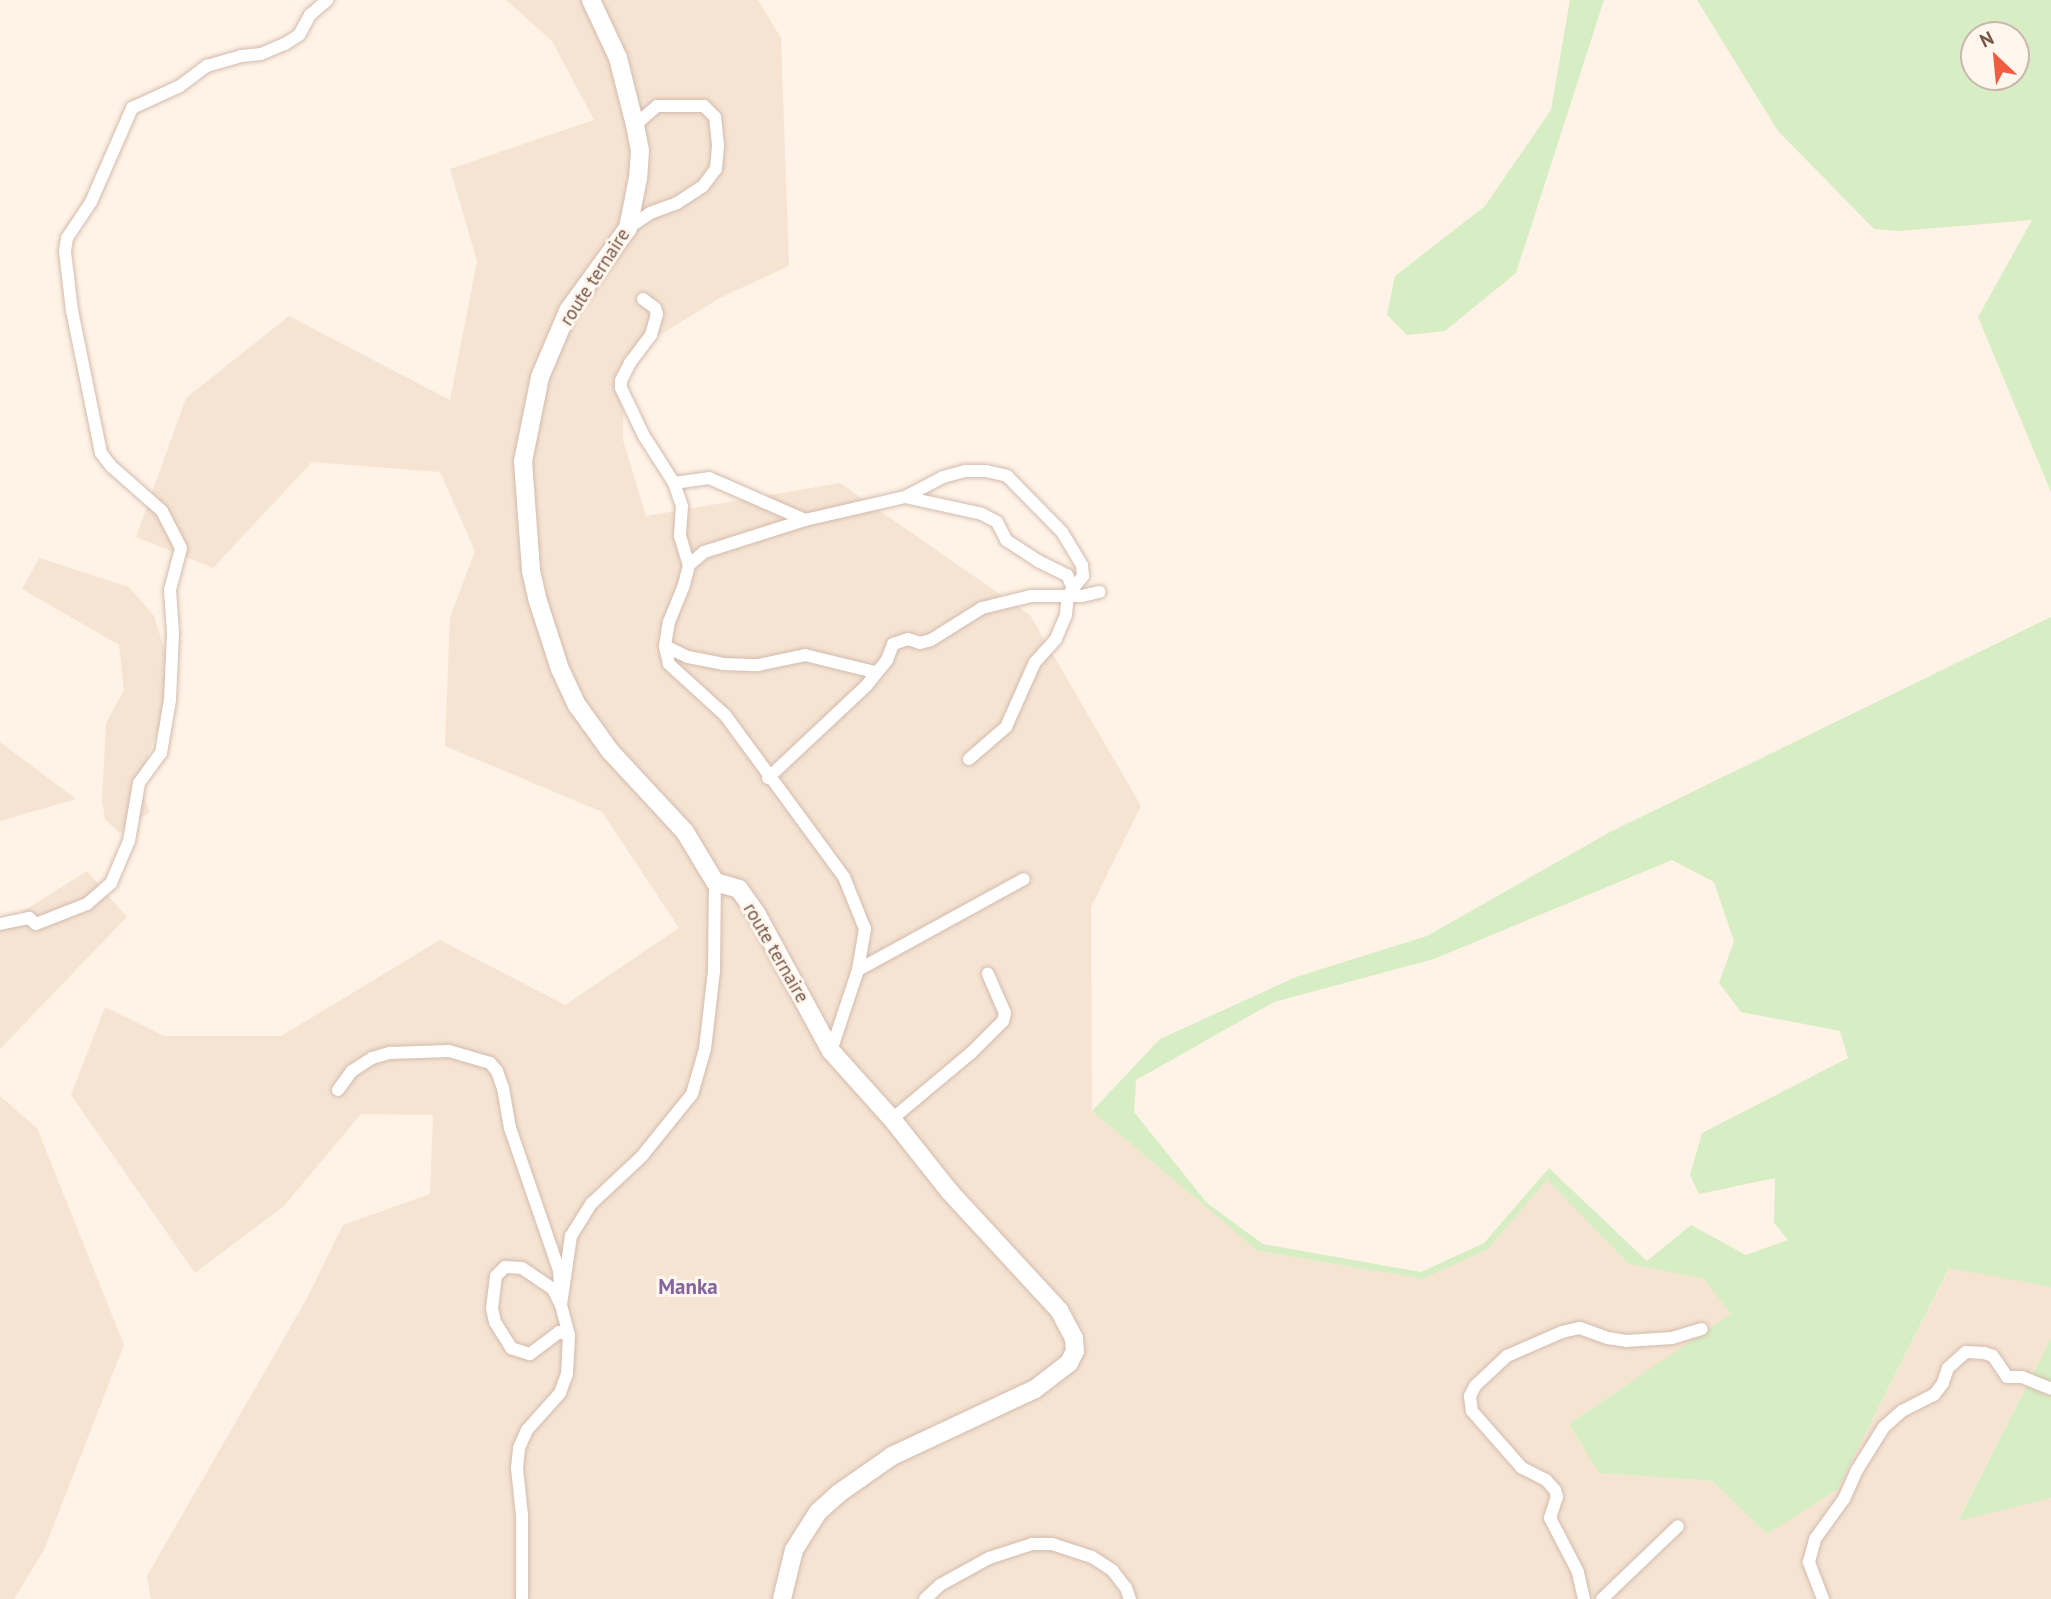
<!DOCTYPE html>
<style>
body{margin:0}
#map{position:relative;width:2051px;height:1599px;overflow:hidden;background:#fef3e6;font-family:"PT Sans",sans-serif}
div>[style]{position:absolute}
.residential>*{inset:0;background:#f6e4d3}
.green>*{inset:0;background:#d7edc3}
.roads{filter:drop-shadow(0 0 2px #d3bbad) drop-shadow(0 0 2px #d3bbad)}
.street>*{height:12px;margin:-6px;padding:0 6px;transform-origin:6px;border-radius:6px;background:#fff}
.secondary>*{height:18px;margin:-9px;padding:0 9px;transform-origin:9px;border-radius:9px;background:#fff}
span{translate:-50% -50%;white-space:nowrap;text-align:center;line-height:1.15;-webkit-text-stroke:6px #fff7ee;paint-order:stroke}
.street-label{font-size:19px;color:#795648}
.neighbourhood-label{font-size:21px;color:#85639d;font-weight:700}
.north{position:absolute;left:1960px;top:21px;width:70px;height:70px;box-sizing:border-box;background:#fff7ee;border:2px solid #c9b7ac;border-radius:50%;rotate:334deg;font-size:19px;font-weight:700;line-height:28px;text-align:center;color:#795648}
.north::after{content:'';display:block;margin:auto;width:24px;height:32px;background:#f05b42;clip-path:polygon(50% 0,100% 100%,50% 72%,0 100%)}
</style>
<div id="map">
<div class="residential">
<i style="clip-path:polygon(506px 0,758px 0,781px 38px,789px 266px,720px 298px,624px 357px,623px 440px,646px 516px,840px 483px,1030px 615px,1141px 806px,1091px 907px,1092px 1111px,1258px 1251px,1423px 1279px,1488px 1249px,1547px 1180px,1629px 1264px,1704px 1279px,1732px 1314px,1569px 1424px,1599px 1473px,1712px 1481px,1767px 1534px,1837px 1490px,1950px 1267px,2051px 1287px,2051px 1338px,1958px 1520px,2051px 1498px,2051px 1599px,151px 1599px,147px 1576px,306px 1300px,343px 1225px,430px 1194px,433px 1115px,361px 1114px,284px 1206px,195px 1273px,71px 1095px,105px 1007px,164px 1036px,281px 1036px,440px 940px,565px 1005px,679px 928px,602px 812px,445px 746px,450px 617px,475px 551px,440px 472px,312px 462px,213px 568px,136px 537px,186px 398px,289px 316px,450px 400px,477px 261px,450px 169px,594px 120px,552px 41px)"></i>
<i style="clip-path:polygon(39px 558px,129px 587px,154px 616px,169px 664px,164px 716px,137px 782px,150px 812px,119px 833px,105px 819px,102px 800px,106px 723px,124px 690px,119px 645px,22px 589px)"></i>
<i style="clip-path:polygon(0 742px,76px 799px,0 821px)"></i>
<i style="clip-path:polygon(87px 871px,127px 917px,0 1049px,0 926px)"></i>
<i style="clip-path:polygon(0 1096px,37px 1128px,124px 1345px,44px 1550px,14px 1599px,0 1599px)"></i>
</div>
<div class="green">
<i style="clip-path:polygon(1570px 0,1604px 0,1516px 273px,1445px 331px,1407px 335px,1387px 315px,1395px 276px,1485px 206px,1551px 110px)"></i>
<i style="clip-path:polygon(evenodd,1697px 0,2051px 0,2051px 492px,1978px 317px,2032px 220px,1899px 231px,1874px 229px,1778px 131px,1697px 0,1974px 35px,2016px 35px,2016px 77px,1974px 77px,1974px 35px)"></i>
<i style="clip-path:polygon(evenodd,2051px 617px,2051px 1287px,1949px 1268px,1837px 1490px,1767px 1534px,1712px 1481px,1599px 1473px,1569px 1424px,1731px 1314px,1704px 1279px,1629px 1264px,1547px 1180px,1488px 1249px,1423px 1279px,1258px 1251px,1092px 1111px,1160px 1039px,1296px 977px,1427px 936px,1610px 832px,2051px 617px,1672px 860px,1714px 882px,1734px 941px,1719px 983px,1741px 1012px,1840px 1031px,1848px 1058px,1702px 1133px,1690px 1175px,1699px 1194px,1775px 1178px,1774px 1223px,1788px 1240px,1746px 1255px,1691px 1225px,1647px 1261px,1549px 1168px,1484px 1243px,1421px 1272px,1263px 1244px,1207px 1203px,1134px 1112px,1136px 1080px,1274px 1002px,1434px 959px,1672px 860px)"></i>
<i style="clip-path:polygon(2051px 1338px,2051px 1498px,1958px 1521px)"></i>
</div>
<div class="roads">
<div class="street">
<i style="left:628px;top:228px;width:27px;rotate:-34deg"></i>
<i style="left:650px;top:213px;width:29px;rotate:-20deg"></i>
<i style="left:677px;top:203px;width:31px;rotate:-33deg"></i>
<i style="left:703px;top:186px;width:21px;rotate:-53deg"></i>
<i style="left:716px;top:169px;width:24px;rotate:-85deg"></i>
<i style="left:718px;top:145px;width:28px;rotate:-96deg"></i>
<i style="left:715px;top:117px;width:16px;rotate:-135deg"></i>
<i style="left:704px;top:106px;width:47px;rotate:180deg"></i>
<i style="left:657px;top:106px;width:29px;rotate:139deg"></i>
<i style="left:643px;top:299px;width:15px;rotate:37deg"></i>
<i style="left:655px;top:308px;width:6px;rotate:72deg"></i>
<i style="left:657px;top:314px;width:22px;rotate:106deg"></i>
<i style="left:651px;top:335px;width:35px;rotate:127deg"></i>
<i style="left:630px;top:363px;width:20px;rotate:117deg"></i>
<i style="left:621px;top:381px;width:7px;rotate:90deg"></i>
<i style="left:621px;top:388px;width:53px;rotate:64.4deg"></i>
<i style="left:644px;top:436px;width:56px;rotate:57.4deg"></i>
<i style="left:674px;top:483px;width:35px;rotate:-8deg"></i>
<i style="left:709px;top:478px;width:105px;rotate:23.6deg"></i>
<i style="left:674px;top:483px;width:24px;rotate:71deg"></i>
<i style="left:682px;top:506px;width:30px;rotate:94deg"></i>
<i style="left:680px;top:536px;width:30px;rotate:73deg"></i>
<i style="left:905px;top:497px;width:79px;rotate:12.4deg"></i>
<i style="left:982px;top:514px;width:17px;rotate:28deg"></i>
<i style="left:997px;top:522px;width:20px;rotate:63deg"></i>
<i style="left:1006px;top:540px;width:38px;rotate:33deg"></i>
<i style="left:1038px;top:561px;width:32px;rotate:26deg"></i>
<i style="left:1067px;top:575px;width:14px;rotate:65deg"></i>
<i style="left:665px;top:646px;width:25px;rotate:26deg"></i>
<i style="left:688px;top:657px;width:36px;rotate:11deg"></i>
<i style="left:723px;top:664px;width:35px;rotate:2deg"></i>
<i style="left:758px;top:665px;width:48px;rotate:-12deg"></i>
<i style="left:805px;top:655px;width:71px;rotate:13.8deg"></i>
<i style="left:768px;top:778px;width:134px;rotate:-43.2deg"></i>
<i style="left:866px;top:686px;width:33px;rotate:-51deg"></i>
<i style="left:887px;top:660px;width:17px;rotate:-69deg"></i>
<i style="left:893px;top:644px;width:16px;rotate:-18deg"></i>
<i style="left:908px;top:639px;width:13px;rotate:18deg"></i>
<i style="left:920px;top:643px;width:11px;rotate:-15deg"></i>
<i style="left:931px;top:640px;width:60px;rotate:-32.1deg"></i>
<i style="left:982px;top:608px;width:50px;rotate:-13.8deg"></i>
<i style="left:1031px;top:596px;width:51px"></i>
<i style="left:1082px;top:596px;width:18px;rotate:-13deg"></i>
<i style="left:0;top:924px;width:30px;rotate:-12deg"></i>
<i style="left:29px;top:918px;width:9px;rotate:41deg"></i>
<i style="left:36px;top:924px;width:55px;rotate:-21.4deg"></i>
<i style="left:87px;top:904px;width:32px;rotate:-41deg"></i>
<i style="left:111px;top:883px;width:46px;rotate:-66.8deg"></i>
<i style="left:129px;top:841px;width:59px;rotate:-80.2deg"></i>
<i style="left:139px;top:783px;width:37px;rotate:-54deg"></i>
<i style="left:161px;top:753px;width:54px;rotate:-80.4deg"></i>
<i style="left:170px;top:700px;width:67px;rotate:-87.4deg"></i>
<i style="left:173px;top:633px;width:43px;rotate:-94deg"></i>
<i style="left:170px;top:590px;width:43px;rotate:-75.3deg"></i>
<i style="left:181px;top:548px;width:42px;rotate:-117.2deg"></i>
<i style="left:162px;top:511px;width:68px;rotate:-138.6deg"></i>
<i style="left:111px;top:466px;width:16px;rotate:-128deg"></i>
<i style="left:101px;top:453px;width:145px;rotate:-101.5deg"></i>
<i style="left:72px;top:311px;width:60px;rotate:-96.7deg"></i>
<i style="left:65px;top:251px;width:13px;rotate:-81deg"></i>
<i style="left:67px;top:238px;width:43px;rotate:-56.3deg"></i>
<i style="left:91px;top:202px;width:103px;rotate:-66.4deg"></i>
<i style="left:132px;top:108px;width:53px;rotate:-24.6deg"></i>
<i style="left:180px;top:86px;width:34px;rotate:-37deg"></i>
<i style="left:207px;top:66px;width:35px;rotate:-16deg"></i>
<i style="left:241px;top:56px;width:20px;rotate:-6deg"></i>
<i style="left:261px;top:54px;width:26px;rotate:-23deg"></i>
<i style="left:285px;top:44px;width:17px;rotate:-33deg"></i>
<i style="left:299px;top:35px;width:23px;rotate:-61deg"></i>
<i style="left:310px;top:15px;width:23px;rotate:-41deg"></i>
<i style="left:858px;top:970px;width:189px;rotate:-28.7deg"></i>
<i style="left:831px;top:1051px;width:85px;rotate:-71.6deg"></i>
<i style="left:858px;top:970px;width:42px;rotate:-80.3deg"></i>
<i style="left:865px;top:929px;width:56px;rotate:-112deg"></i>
<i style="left:844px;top:877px;width:201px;rotate:-126.3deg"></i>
<i style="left:725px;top:715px;width:76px;rotate:-137.7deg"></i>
<i style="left:669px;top:664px;width:18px;rotate:-103deg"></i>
<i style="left:665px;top:646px;width:24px;rotate:-81deg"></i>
<i style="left:669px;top:622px;width:40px;rotate:-68deg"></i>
<i style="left:684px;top:585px;width:21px;rotate:-76deg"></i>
<i style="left:689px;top:565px;width:20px;rotate:-41deg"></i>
<i style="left:704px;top:552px;width:106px;rotate:-17.6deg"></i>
<i style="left:805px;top:520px;width:103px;rotate:-13deg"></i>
<i style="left:905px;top:497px;width:43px;rotate:-27.8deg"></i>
<i style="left:943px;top:477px;width:24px;rotate:-15deg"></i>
<i style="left:966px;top:471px;width:20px"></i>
<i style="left:986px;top:471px;width:22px;rotate:13deg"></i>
<i style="left:1007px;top:476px;width:78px;rotate:45.5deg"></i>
<i style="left:1062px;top:532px;width:39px;rotate:59deg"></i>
<i style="left:1082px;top:565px;width:11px;rotate:85deg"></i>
<i style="left:1083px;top:576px;width:24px;rotate:128deg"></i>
<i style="left:1068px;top:595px;width:20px;rotate:96deg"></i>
<i style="left:1066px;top:615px;width:26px;rotate:113deg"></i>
<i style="left:1056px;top:639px;width:31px;rotate:132deg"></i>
<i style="left:1035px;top:662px;width:71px;rotate:114deg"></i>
<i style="left:1006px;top:727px;width:49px;rotate:139.1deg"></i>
<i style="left:338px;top:1090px;width:24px;rotate:-54deg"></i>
<i style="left:352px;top:1071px;width:24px;rotate:-33deg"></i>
<i style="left:372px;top:1058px;width:19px;rotate:-16deg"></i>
<i style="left:390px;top:1053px;width:59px;rotate:-1.9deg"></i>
<i style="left:449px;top:1051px;width:43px;rotate:16.3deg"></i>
<i style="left:490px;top:1063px;width:11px;rotate:49deg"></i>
<i style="left:497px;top:1071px;width:18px;rotate:71deg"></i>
<i style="left:503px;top:1088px;width:41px;rotate:80.1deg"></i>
<i style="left:510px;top:1128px;width:150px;rotate:71deg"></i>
<i style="left:559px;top:1270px;width:14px;rotate:86deg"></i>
<i style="left:892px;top:1119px;width:103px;rotate:-39.9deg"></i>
<i style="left:971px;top:1053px;width:45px;rotate:-45deg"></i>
<i style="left:1003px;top:1021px;width:8px;rotate:-76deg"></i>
<i style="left:1005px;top:1013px;width:43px;rotate:-113.6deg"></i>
<i style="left:561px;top:1305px;width:18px;rotate:-117deg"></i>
<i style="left:553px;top:1289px;width:37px;rotate:-146deg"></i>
<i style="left:522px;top:1268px;width:17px;rotate:-177deg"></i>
<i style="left:505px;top:1267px;width:13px;rotate:135deg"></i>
<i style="left:496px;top:1276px;width:32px;rotate:97deg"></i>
<i style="left:492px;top:1308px;width:14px;rotate:78deg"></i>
<i style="left:495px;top:1322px;width:31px;rotate:58deg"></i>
<i style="left:511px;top:1348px;width:20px;rotate:18deg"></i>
<i style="left:530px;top:1354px;width:36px;rotate:-37deg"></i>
<i style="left:559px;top:1332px;width:10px;rotate:17deg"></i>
<i style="left:522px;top:1599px;width:84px;rotate:-90deg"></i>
<i style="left:522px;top:1515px;width:47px;rotate:-96.1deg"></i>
<i style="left:517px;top:1468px;width:20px;rotate:-84deg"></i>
<i style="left:519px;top:1448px;width:20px;rotate:-66deg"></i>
<i style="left:527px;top:1430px;width:50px;rotate:-48.3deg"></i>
<i style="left:560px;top:1393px;width:20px;rotate:-70deg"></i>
<i style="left:567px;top:1374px;width:39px;rotate:-87deg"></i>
<i style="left:569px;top:1335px;width:31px;rotate:-105deg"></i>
<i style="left:561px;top:1305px;width:70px;rotate:-81.8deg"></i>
<i style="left:571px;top:1236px;width:39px;rotate:-58deg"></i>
<i style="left:592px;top:1203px;width:69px;rotate:-43.2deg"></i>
<i style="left:642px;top:1156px;width:80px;rotate:-51.1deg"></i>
<i style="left:692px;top:1094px;width:47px;rotate:-73.9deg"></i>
<i style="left:705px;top:1049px;width:79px;rotate:-83.4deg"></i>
<i style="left:714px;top:971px;width:89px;rotate:-89.4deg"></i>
<i style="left:925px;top:1599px;width:21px;rotate:-43deg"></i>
<i style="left:940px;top:1585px;width:56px;rotate:-28.9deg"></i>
<i style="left:989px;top:1558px;width:45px;rotate:-18deg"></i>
<i style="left:1032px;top:1544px;width:20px"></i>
<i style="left:1052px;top:1544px;width:42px;rotate:18deg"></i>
<i style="left:1092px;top:1557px;width:24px;rotate:33deg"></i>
<i style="left:1112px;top:1570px;width:23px;rotate:52deg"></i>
<i style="left:1126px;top:1588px;width:12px;rotate:70deg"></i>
<i style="left:1584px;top:1599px;width:28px;rotate:-103deg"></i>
<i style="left:1578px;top:1572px;width:61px;rotate:-117.4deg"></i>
<i style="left:1550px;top:1518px;width:22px;rotate:-72deg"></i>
<i style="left:1557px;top:1497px;width:7px;rotate:-106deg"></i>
<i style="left:1555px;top:1490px;width:13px;rotate:-132deg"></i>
<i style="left:1546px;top:1480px;width:27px;rotate:-153deg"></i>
<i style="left:1522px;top:1468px;width:76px;rotate:-131.3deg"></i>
<i style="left:1472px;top:1411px;width:15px;rotate:-98deg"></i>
<i style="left:1470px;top:1396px;width:11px;rotate:-63deg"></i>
<i style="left:1475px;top:1386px;width:44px;rotate:-43.2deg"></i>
<i style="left:1507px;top:1356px;width:60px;rotate:-23.6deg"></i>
<i style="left:1562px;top:1332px;width:18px;rotate:-13deg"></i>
<i style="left:1580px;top:1328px;width:30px;rotate:20deg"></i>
<i style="left:1608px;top:1338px;width:18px;rotate:9deg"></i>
<i style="left:1626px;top:1341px;width:46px;rotate:-3.7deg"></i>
<i style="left:1672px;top:1338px;width:31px;rotate:-17deg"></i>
<i style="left:1602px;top:1599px;width:105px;rotate:-43.8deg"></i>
<i style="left:1823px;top:1599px;width:40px;rotate:-111deg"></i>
<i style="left:1809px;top:1562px;width:24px;rotate:-75deg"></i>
<i style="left:1815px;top:1539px;width:49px;rotate:-54.1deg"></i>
<i style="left:1844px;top:1499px;width:32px;rotate:-66deg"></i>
<i style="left:1857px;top:1470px;width:51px;rotate:-57.9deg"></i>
<i style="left:1884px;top:1427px;width:24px;rotate:-42deg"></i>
<i style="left:1902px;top:1411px;width:36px;rotate:-27deg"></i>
<i style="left:1934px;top:1395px;width:15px;rotate:-53deg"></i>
<i style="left:1943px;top:1383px;width:16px;rotate:-72deg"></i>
<i style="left:1948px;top:1368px;width:24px;rotate:-42deg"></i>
<i style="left:1966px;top:1352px;width:18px;rotate:3deg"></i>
<i style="left:1984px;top:1353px;width:9px;rotate:18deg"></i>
<i style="left:1993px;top:1356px;width:25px;rotate:56deg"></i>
<i style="left:2007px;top:1377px;width:15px"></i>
<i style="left:2022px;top:1377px;width:31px;rotate:22deg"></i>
</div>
<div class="secondary">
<i style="left:591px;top:0;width:64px;rotate:65deg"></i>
<i style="left:618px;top:58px;width:69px;rotate:75.8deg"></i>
<i style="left:635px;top:125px;width:26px;rotate:79deg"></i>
<i style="left:640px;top:151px;width:27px;rotate:94deg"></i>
<i style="left:638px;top:178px;width:51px;rotate:101.3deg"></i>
<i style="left:628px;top:228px;width:102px;rotate:125.9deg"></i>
<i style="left:568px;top:311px;width:72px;rotate:113deg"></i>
<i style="left:540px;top:377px;width:86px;rotate:101.4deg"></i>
<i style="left:523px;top:461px;width:110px;rotate:85.8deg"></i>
<i style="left:531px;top:571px;width:28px;rotate:77deg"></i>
<i style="left:537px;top:598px;width:75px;rotate:72.1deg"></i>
<i style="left:560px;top:669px;width:40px;rotate:65deg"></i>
<i style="left:577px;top:705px;width:57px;rotate:54.3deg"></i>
<i style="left:610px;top:751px;width:110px;rotate:47.2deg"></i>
<i style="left:685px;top:832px;width:58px;rotate:59deg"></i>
<i style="left:715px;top:882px;width:25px;rotate:16deg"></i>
<i style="left:739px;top:889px;width:29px;rotate:55deg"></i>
<i style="left:756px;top:913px;width:157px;rotate:61.5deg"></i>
<i style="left:831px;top:1051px;width:91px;rotate:48.1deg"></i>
<i style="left:892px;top:1119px;width:93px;rotate:51.5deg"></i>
<i style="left:950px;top:1192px;width:161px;rotate:47.3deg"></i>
<i style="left:1059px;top:1310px;width:32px;rotate:62deg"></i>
<i style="left:1074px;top:1338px;width:13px;rotate:86deg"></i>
<i style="left:1075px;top:1351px;width:13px;rotate:117deg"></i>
<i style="left:1069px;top:1363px;width:43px;rotate:142.6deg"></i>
<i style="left:1035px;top:1389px;width:158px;rotate:154.9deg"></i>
<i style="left:892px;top:1456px;width:66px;rotate:144.9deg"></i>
<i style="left:838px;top:1494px;width:27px;rotate:138deg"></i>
<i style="left:818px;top:1512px;width:45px;rotate:122.3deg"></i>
<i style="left:794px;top:1550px;width:50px;rotate:103.8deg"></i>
</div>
</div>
<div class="street-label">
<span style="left:595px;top:277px;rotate:-57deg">route ternaire</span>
<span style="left:776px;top:953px;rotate:60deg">route ternaire</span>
</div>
<div class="neighbourhood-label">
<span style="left:688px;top:1287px">Manka</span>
</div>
<div class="north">N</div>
</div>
